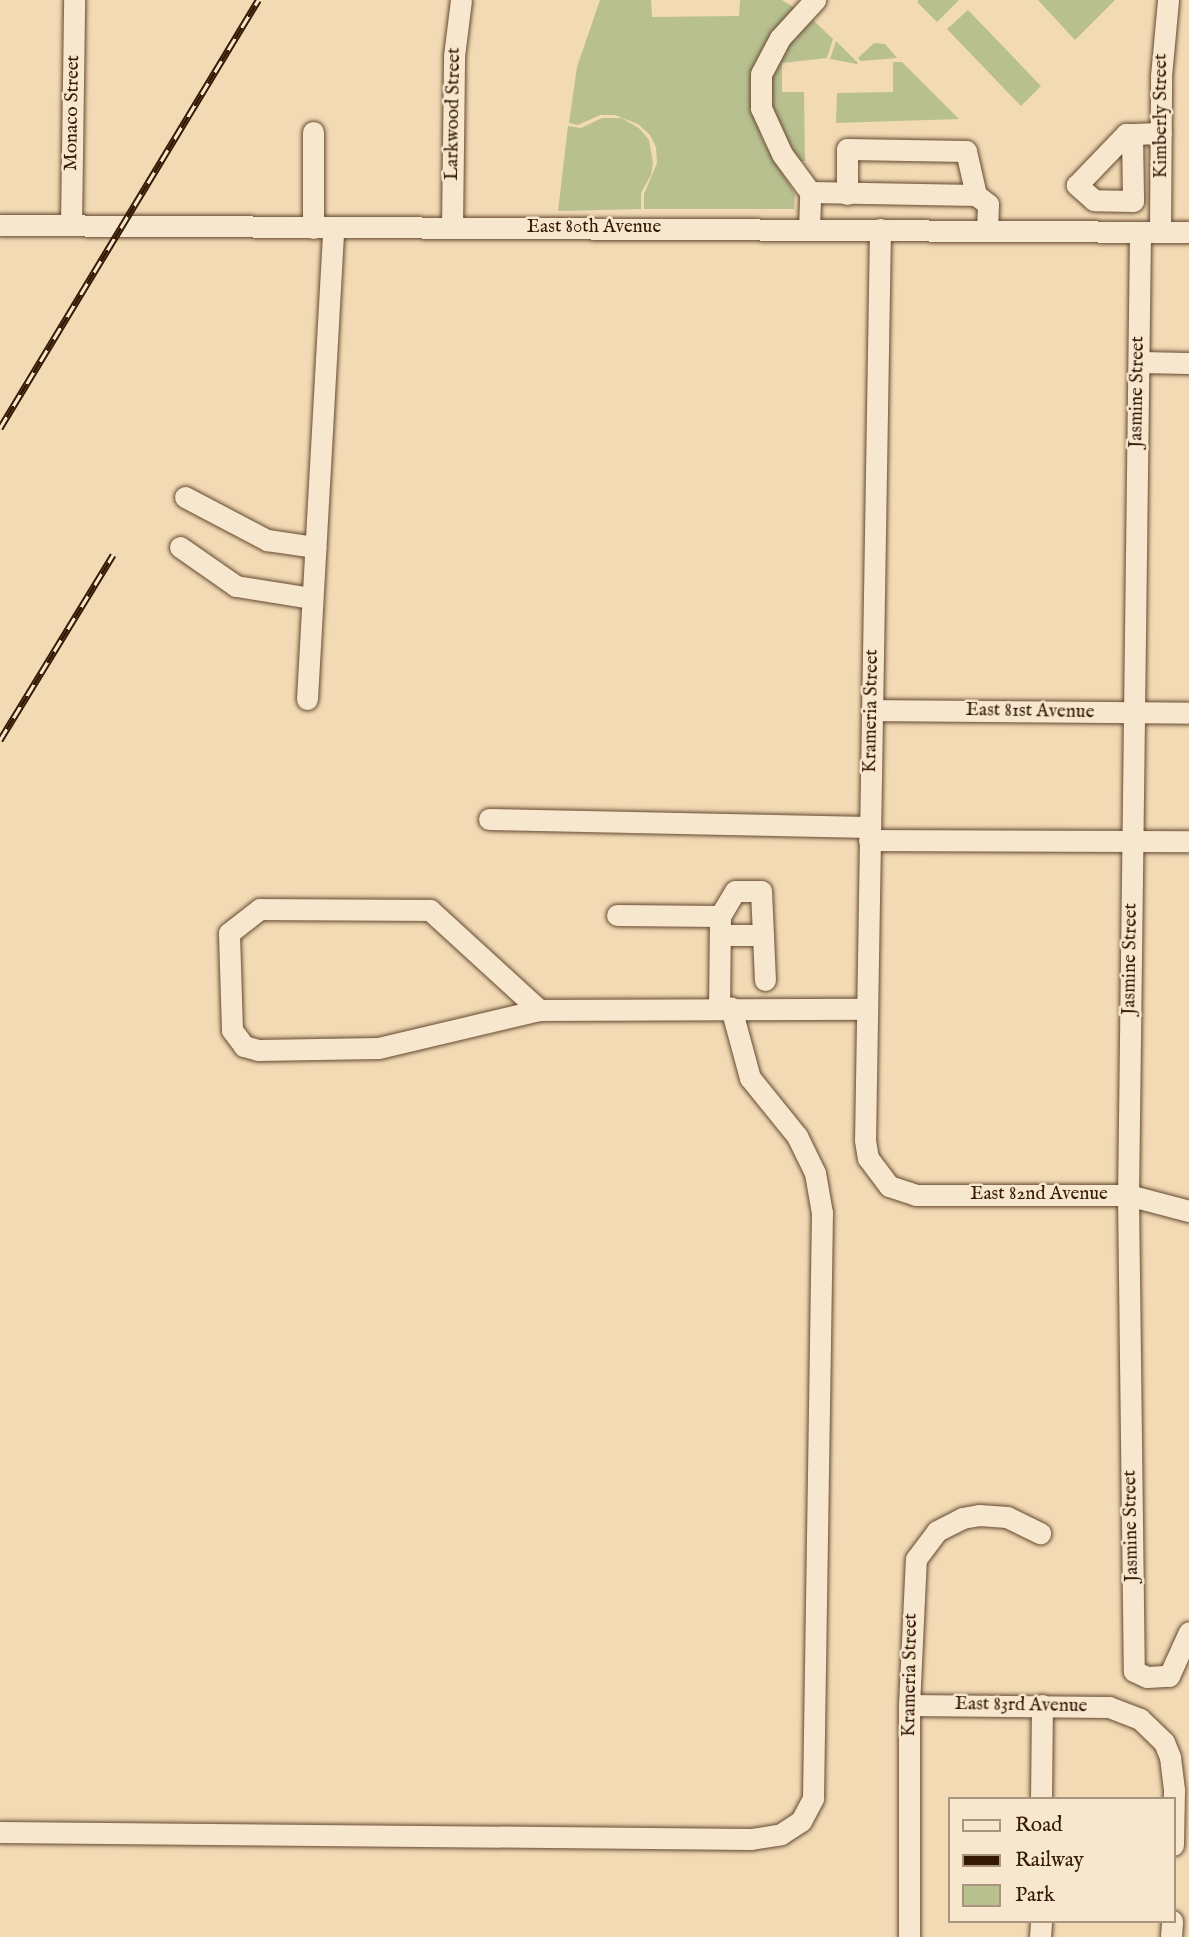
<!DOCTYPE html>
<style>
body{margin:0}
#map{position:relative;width:1189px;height:1937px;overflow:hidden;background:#f2dab4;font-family:"IM FELL English",serif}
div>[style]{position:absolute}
.green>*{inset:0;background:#b8c08f}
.roads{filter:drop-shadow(0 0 2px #644931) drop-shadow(0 0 2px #644931)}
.minor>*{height:21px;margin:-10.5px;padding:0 10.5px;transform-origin:10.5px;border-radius:10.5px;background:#f7e7ce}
.rail>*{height:7px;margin-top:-3.5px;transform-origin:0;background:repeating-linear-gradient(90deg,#f7e7ce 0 13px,#351905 0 26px);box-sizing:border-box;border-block:2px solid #351905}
span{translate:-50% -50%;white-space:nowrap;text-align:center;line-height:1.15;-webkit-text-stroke:5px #f7e7ce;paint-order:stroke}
.street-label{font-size:19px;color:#351905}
.legend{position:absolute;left:948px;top:1797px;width:228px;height:126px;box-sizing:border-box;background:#f7e7ce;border:2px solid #a9957e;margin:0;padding:9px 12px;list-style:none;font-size:21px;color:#351905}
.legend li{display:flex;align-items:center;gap:14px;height:35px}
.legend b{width:35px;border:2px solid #a9957e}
</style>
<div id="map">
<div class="green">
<i style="clip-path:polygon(600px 0,651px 0,652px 17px,739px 16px,740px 0,782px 0,800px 11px,763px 47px,751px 72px,750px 97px,762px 139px,795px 194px,794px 209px,644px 209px,644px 194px,657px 163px,656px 147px,650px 135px,638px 124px,615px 115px,600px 115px,578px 125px,569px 123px,577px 67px)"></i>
<i style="clip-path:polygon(919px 0,959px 0,937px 22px,917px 2px)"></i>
<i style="clip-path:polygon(1038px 0,1115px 0,1075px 40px)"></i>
<i style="clip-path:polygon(968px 10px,1041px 86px,1021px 106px,947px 29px)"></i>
<i style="clip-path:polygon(813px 20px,833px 39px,827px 58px,782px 63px,782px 92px,804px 92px,805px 161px,799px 161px,774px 114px,771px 87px,773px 70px,785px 48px)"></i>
<i style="clip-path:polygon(836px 41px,858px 63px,857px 64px,830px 59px)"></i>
<i style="clip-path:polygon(874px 43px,885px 44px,897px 58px,861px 61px,858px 58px)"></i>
<i style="clip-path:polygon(893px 62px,902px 62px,959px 119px,836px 123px,837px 93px,893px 92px)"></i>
<i style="clip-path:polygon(602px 118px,622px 118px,640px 129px,649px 140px,653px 163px,651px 175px,641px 193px,641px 209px,558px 211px,568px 126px,581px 128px)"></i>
</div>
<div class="roads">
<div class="minor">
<i style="left:1132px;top:134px;width:67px;rotate:89.1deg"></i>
<i style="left:1133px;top:201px;width:39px;rotate:-179deg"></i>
<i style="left:1094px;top:200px;width:23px;rotate:-139deg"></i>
<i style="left:1077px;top:185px;width:71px;rotate:-46.1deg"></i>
<i style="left:1126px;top:134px;width:6px"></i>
<i style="left:1132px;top:134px;width:29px;rotate:-2deg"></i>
<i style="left:810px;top:192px;width:47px;rotate:-126.4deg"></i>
<i style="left:782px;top:154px;width:51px;rotate:-114.5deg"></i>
<i style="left:761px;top:108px;width:34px;rotate:-90deg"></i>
<i style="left:761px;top:74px;width:41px;rotate:-62.2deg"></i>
<i style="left:780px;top:38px;width:52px;rotate:-47.4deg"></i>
<i style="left:847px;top:194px;width:45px;rotate:-90deg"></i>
<i style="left:847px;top:149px;width:119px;rotate:1deg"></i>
<i style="left:966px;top:151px;width:45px;rotate:77.2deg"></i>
<i style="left:0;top:225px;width:1189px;rotate:0.34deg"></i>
<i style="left:71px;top:225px;width:225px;rotate:-89.2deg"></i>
<i style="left:313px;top:228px;width:96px;rotate:-90deg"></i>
<i style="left:452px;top:228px;width:172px;rotate:-89.3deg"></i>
<i style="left:454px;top:56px;width:56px;rotate:-82.9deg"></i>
<i style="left:809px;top:229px;width:37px;rotate:-88deg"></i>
<i style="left:810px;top:192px;width:166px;rotate:1deg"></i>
<i style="left:976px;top:195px;width:15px;rotate:37deg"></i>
<i style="left:988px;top:204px;width:26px;rotate:92deg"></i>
<i style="left:880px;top:229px;width:911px;rotate:90.94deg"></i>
<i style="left:865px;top:1140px;width:18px;rotate:81deg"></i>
<i style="left:868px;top:1158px;width:35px;rotate:53deg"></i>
<i style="left:889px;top:1186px;width:28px;rotate:18deg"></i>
<i style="left:916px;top:1195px;width:212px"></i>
<i style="left:1128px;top:1195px;width:63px;rotate:14.7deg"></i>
<i style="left:1140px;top:232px;width:963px;rotate:90.71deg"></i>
<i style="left:1128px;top:1195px;width:476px;rotate:89.3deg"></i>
<i style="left:1134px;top:1671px;width:14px;rotate:25deg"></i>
<i style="left:1147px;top:1677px;width:22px;rotate:-3deg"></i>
<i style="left:1169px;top:1676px;width:48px;rotate:-65.6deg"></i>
<i style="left:1160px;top:232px;width:156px;rotate:-89.6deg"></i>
<i style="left:1161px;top:76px;width:76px;rotate:-84.7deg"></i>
<i style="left:1139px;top:362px;width:50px;rotate:1.1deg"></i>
<i style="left:185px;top:497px;width:93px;rotate:27.7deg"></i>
<i style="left:267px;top:540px;width:49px;rotate:8.3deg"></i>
<i style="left:180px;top:547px;width:68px;rotate:34.9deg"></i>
<i style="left:236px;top:586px;width:77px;rotate:9deg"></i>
<i style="left:307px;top:699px;width:472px;rotate:-86.8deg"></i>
<i style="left:872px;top:710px;width:317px;rotate:0.5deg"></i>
<i style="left:489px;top:819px;width:381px;rotate:1.2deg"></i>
<i style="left:869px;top:840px;width:320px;rotate:0.2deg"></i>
<i style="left:617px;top:915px;width:103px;rotate:0.6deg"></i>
<i style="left:720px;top:916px;width:92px;rotate:90.6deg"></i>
<i style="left:720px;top:916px;width:29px;rotate:-59deg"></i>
<i style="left:735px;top:891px;width:26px"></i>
<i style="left:761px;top:891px;width:44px;rotate:87.4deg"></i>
<i style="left:720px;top:935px;width:43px"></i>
<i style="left:763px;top:935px;width:45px;rotate:87.5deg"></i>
<i style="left:539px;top:1010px;width:165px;rotate:166.7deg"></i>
<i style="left:378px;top:1048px;width:120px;rotate:179deg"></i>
<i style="left:258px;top:1050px;width:15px;rotate:-164deg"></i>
<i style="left:244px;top:1046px;width:20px;rotate:-127deg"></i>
<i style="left:232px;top:1030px;width:97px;rotate:-91.8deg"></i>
<i style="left:229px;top:933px;width:39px;rotate:-38deg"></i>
<i style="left:260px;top:909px;width:170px;rotate:0.3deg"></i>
<i style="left:430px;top:910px;width:148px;rotate:42.5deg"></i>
<i style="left:539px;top:1010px;width:328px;rotate:-0.2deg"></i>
<i style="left:909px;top:1705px;width:200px;rotate:0.6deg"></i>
<i style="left:1109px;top:1707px;width:33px;rotate:21deg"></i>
<i style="left:1140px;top:1719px;width:33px;rotate:44deg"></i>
<i style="left:1164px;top:1742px;width:16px;rotate:68deg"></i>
<i style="left:1170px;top:1757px;width:34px;rotate:83deg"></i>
<i style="left:1174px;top:1791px;width:54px;rotate:91.1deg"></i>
<i style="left:1041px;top:1799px;width:94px;rotate:-89.4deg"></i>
<i style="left:0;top:1832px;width:751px;rotate:0.53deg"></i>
<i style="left:751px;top:1839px;width:30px;rotate:-9deg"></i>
<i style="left:781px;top:1834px;width:24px;rotate:-33deg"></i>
<i style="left:801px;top:1821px;width:26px;rotate:-62deg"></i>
<i style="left:813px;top:1798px;width:585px;rotate:-89.12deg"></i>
<i style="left:822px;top:1213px;width:41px;rotate:-99.9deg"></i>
<i style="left:815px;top:1173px;width:41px;rotate:-115.9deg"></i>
<i style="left:797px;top:1136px;width:75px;rotate:-129deg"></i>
<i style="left:750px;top:1078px;width:73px;rotate:-105.2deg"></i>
<i style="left:909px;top:1937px;width:232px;rotate:-90deg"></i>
<i style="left:909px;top:1705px;width:146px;rotate:-87.3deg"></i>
<i style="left:916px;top:1559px;width:35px;rotate:-53deg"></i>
<i style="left:937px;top:1531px;width:28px;rotate:-27deg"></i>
<i style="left:962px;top:1518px;width:17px;rotate:-10deg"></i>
<i style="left:979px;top:1515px;width:28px;rotate:4deg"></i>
<i style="left:1007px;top:1517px;width:37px;rotate:26deg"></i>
<i style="left:1040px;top:1937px;width:16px;rotate:-86deg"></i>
<i style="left:1171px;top:1937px;width:16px;rotate:-86deg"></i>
</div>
</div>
<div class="rail">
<i style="left:0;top:428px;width:500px;rotate:-58.9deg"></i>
<i style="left:0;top:740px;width:217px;rotate:-58.6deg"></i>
</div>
<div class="street-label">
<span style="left:73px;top:113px;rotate:-89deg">Monaco Street</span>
<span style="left:454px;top:114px;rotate:-89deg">Larkwood Street</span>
<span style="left:1162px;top:116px;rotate:-90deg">Kimberly Street</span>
<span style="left:594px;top:228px">East 80th Avenue</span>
<span style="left:1138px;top:392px;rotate:-89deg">Jasmine Street</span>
<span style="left:872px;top:711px;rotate:-89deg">Krameria Street</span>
<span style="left:1030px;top:712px;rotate:1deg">East 81st Avenue</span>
<span style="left:1131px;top:959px;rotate:-89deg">Jasmine Street</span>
<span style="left:1039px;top:1195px">East 82nd Avenue</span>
<span style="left:1132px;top:1526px;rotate:-91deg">Jasmine Street</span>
<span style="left:911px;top:1675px;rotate:-89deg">Krameria Street</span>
<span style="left:1021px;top:1706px;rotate:1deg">East 83rd Avenue</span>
</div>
<ul class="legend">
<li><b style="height:9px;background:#f7e7ce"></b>Road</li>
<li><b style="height:9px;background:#351905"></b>Railway</li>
<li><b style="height:19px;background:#b8c08f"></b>Park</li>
</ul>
</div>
